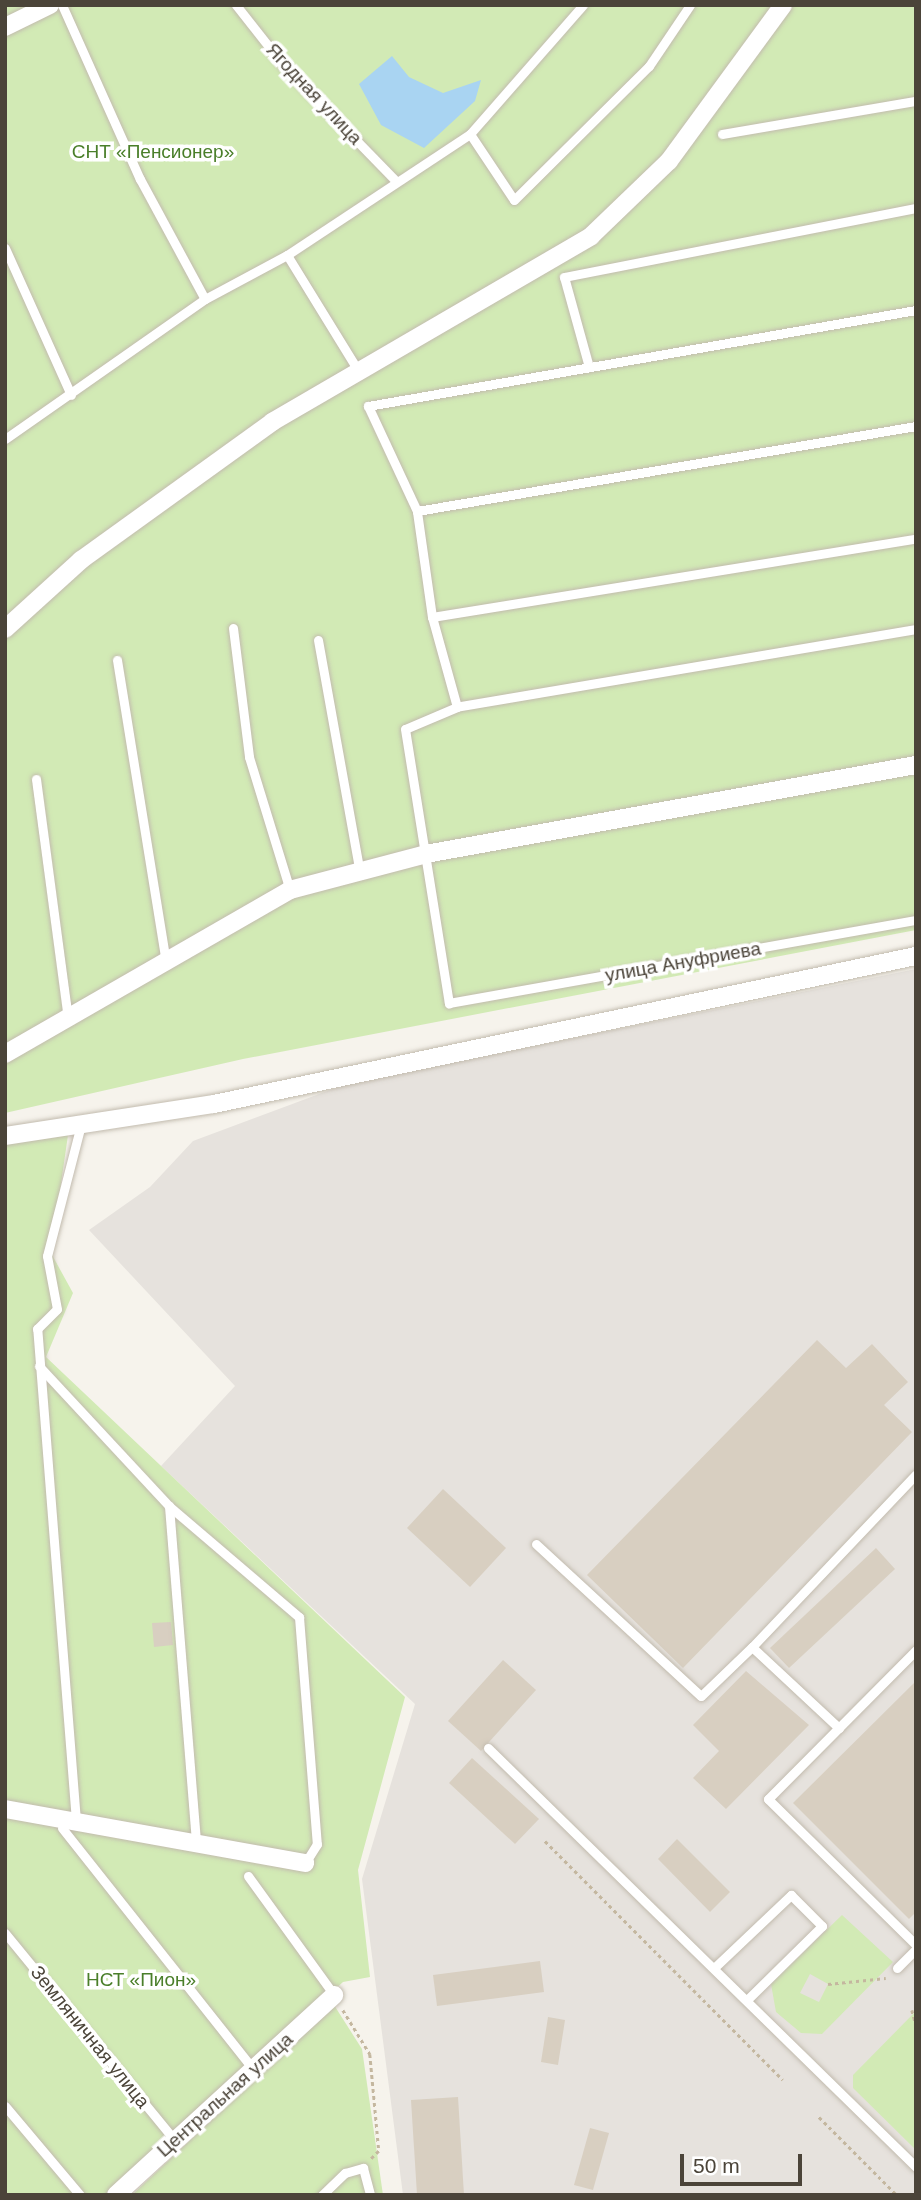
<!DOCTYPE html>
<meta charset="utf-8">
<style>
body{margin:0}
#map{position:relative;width:921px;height:2200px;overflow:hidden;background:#f6f3ec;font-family:Helvetica,sans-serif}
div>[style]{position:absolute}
.industrial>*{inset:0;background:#e6e2dd}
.green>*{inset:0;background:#d2eab5}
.water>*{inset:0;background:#a9d4f2}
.building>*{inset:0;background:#d8cfc1}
.path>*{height:2.5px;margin-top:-1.25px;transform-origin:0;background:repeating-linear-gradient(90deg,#c4b79f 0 3.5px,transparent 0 7px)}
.roads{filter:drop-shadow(0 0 2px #c2bbae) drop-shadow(0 0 2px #c2bbae)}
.lane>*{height:9px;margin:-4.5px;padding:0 4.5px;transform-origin:4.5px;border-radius:4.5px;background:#fff}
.street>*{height:18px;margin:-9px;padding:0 9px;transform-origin:9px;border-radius:9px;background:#fff}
span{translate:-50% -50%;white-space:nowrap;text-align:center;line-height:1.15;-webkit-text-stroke:7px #fff;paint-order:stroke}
.street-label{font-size:19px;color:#4b4439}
.park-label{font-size:19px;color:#4a7f2a}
.frame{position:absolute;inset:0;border:7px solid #4b4439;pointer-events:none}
.scale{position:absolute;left:680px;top:2154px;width:122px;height:32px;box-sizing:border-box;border:4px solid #4b4439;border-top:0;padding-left:9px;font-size:21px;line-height:24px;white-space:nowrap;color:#4b4439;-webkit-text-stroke:5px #fff;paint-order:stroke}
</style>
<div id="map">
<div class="industrial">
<i style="clip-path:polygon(916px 969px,916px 2195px,403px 2195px,362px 1879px,415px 1704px,161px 1466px,235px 1386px,89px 1230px,150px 1187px,193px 1141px,346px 1084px)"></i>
</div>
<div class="green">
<i style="clip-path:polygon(5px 5px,916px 5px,916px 930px,243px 1059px,5px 1113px)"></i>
<i style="clip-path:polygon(68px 1135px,51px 1253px,73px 1293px,46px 1357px,405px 1697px,358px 1870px,370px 1977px,343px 1982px,106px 2195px,5px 2195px,5px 1143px)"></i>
<i style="clip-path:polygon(evenodd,842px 1915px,893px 1962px,822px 2034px,801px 2033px,776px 2012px,771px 1984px,842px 1915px,810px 1974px,828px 1984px,819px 2002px,800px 1993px,810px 1974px)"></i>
<i style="clip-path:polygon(334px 2005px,362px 2049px,383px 2195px,132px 2195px)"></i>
<i style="clip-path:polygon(916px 2011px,916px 2150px,853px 2088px,853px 2075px)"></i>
</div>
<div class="water">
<i style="clip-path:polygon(392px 56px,409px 77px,443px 93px,481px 80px,475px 101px,424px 148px,381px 125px,359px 84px)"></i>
</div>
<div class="building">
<i style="clip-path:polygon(817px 1340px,846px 1368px,872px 1344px,908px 1382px,884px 1405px,912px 1432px,683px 1668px,587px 1575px)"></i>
<i style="clip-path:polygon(443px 1489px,506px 1548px,470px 1587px,407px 1528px)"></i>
<i style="clip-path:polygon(876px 1548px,895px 1569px,789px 1668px,770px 1648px)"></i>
<i style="clip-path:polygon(171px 1622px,173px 1645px,154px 1647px,152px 1623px)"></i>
<i style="clip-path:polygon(503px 1660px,536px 1690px,481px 1751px,448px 1721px)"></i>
<i style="clip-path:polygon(746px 1671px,809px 1725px,726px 1809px,693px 1778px,719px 1751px,693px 1725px)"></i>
<i style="clip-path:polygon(916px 1681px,916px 1912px,909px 1919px,793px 1803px)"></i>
<i style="clip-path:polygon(472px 1758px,539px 1819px,515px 1844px,449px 1783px)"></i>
<i style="clip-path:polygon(677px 1839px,730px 1892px,710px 1912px,658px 1859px)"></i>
<i style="clip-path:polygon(540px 1961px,544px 1992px,437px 2006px,433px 1975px)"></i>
<i style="clip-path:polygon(548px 2017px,565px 2020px,558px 2065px,541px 2062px)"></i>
<i style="clip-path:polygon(458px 2097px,464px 2195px,417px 2195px,411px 2100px)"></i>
<i style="clip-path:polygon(590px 2128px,609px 2133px,593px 2190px,574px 2185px)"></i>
</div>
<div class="path">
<i style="left:545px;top:1841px;width:337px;rotate:45.1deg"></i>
<i style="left:828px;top:1984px;width:58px;rotate:-5.9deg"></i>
<i style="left:343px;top:2010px;width:52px;rotate:58.5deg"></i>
<i style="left:370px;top:2054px;width:97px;rotate:84.7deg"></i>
<i style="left:379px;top:2151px;width:13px;rotate:135deg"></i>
<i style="left:912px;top:2010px;width:16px;rotate:75deg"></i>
<i style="left:819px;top:2117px;width:110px;rotate:45deg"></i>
</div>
<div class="roads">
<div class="lane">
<i style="left:62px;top:5px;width:191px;rotate:65.9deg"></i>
<i style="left:140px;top:179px;width:136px;rotate:61.6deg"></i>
<i style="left:236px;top:5px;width:78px;rotate:51.8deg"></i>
<i style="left:284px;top:66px;width:159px;rotate:45.8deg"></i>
<i style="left:470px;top:134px;width:79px;rotate:56.3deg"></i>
<i style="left:514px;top:200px;width:190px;rotate:-44.8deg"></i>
<i style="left:649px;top:66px;width:73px;rotate:-56.1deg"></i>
<i style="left:722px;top:134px;width:197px;rotate:-9.7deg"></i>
<i style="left:5px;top:248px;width:161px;rotate:65.8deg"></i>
<i style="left:287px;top:255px;width:134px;rotate:58.4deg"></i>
<i style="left:589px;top:367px;width:93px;rotate:-105.5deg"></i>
<i style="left:564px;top:277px;width:359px;rotate:-11.1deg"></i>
<i style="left:5px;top:439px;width:244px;rotate:-35deg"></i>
<i style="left:205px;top:299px;width:93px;rotate:-28.2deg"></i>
<i style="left:287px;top:255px;width:219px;rotate:-33.5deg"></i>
<i style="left:470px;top:134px;width:171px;rotate:-48.8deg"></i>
<i style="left:417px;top:511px;width:506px;rotate:-9.67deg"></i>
<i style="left:432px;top:617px;width:490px;rotate:-9.2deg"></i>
<i style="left:233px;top:628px;width:130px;rotate:82.9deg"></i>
<i style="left:249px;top:757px;width:139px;rotate:72.9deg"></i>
<i style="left:916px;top:629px;width:466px;rotate:170.4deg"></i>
<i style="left:457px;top:707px;width:56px;rotate:157.1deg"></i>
<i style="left:405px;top:729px;width:278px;rotate:80.9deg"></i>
<i style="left:449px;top:1003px;width:474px;rotate:-10.1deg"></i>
<i style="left:318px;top:640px;width:237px;rotate:79.8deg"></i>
<i style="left:117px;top:660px;width:306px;rotate:80.8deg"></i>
<i style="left:457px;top:707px;width:93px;rotate:-105.5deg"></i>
<i style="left:432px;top:617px;width:107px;rotate:-98.1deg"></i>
<i style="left:417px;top:511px;width:116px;rotate:-115deg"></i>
<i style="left:368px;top:406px;width:556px;rotate:-9.94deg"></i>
<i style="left:36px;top:779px;width:243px;rotate:82.4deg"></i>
<i style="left:39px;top:1366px;width:191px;rotate:47.1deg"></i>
<i style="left:169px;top:1506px;width:171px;rotate:40.5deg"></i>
<i style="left:299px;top:1617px;width:228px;rotate:85.5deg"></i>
<i style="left:317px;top:1844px;width:22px;rotate:122deg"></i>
<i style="left:169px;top:1506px;width:336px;rotate:85.4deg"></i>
<i style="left:536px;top:1544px;width:224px;rotate:42.7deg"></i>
<i style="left:701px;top:1696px;width:71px;rotate:-43.9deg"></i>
<i style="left:752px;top:1647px;width:119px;rotate:43deg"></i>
<i style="left:752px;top:1647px;width:238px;rotate:-46.5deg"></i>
<i style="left:916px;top:1650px;width:210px;rotate:134.8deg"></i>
<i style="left:768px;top:1799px;width:208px;rotate:44.6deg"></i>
<i style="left:488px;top:1748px;width:599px;rotate:44.39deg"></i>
<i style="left:76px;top:1821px;width:494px;rotate:-94.5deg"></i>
<i style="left:37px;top:1329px;width:28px;rotate:-45deg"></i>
<i style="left:57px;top:1309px;width:54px;rotate:-100.7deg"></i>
<i style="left:47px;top:1256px;width:135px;rotate:-75.5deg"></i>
<i style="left:62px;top:1828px;width:309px;rotate:51.6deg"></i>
<i style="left:248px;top:1876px;width:147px;rotate:54.1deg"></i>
<i style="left:5px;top:1933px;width:269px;rotate:50.7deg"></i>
<i style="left:715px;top:1967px;width:105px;rotate:-43.5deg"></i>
<i style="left:791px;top:1895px;width:44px;rotate:45deg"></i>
<i style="left:822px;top:1926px;width:103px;rotate:135.4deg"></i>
<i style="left:897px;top:1968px;width:27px;rotate:-45deg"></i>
<i style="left:5px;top:2106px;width:116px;rotate:49.9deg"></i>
<i style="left:322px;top:2195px;width:32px;rotate:-44deg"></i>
<i style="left:345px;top:2173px;width:19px;rotate:-16deg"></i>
<i style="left:363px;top:2168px;width:28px;rotate:75deg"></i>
</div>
<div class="street">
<i style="left:5px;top:27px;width:50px;rotate:-26.1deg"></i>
<i style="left:5px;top:629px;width:103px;rotate:-42.2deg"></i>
<i style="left:81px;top:560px;width:236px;rotate:-35.8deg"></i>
<i style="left:272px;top:422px;width:369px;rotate:-30.2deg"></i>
<i style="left:591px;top:236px;width:108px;rotate:-43.9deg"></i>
<i style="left:669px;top:161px;width:193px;rotate:-53.8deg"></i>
<i style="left:5px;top:1054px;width:329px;rotate:-29.9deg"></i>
<i style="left:290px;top:890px;width:141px;rotate:-14.8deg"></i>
<i style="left:426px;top:854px;width:498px;rotate:-10.3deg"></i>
<i style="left:5px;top:1136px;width:211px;rotate:-8.7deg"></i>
<i style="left:214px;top:1104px;width:717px;rotate:-11.91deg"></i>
<i style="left:5px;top:1809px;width:305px;rotate:10.2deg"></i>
<i style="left:116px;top:2195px;width:296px;rotate:-42.5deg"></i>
</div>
</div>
<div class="street-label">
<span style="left:314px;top:94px;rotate:47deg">Ягодная улица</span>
<span style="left:683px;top:962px;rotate:-10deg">улица Ануфриева</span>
<span style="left:90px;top:2037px;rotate:51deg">Земляничная улица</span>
<span style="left:225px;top:2095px;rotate:-42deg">Центральная улица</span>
</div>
<div class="park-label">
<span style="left:153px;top:152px">СНТ «Пенсионер»</span>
<span style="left:141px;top:1980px">НСТ «Пион»</span>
</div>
<div class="frame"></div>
<div class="scale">50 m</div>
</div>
